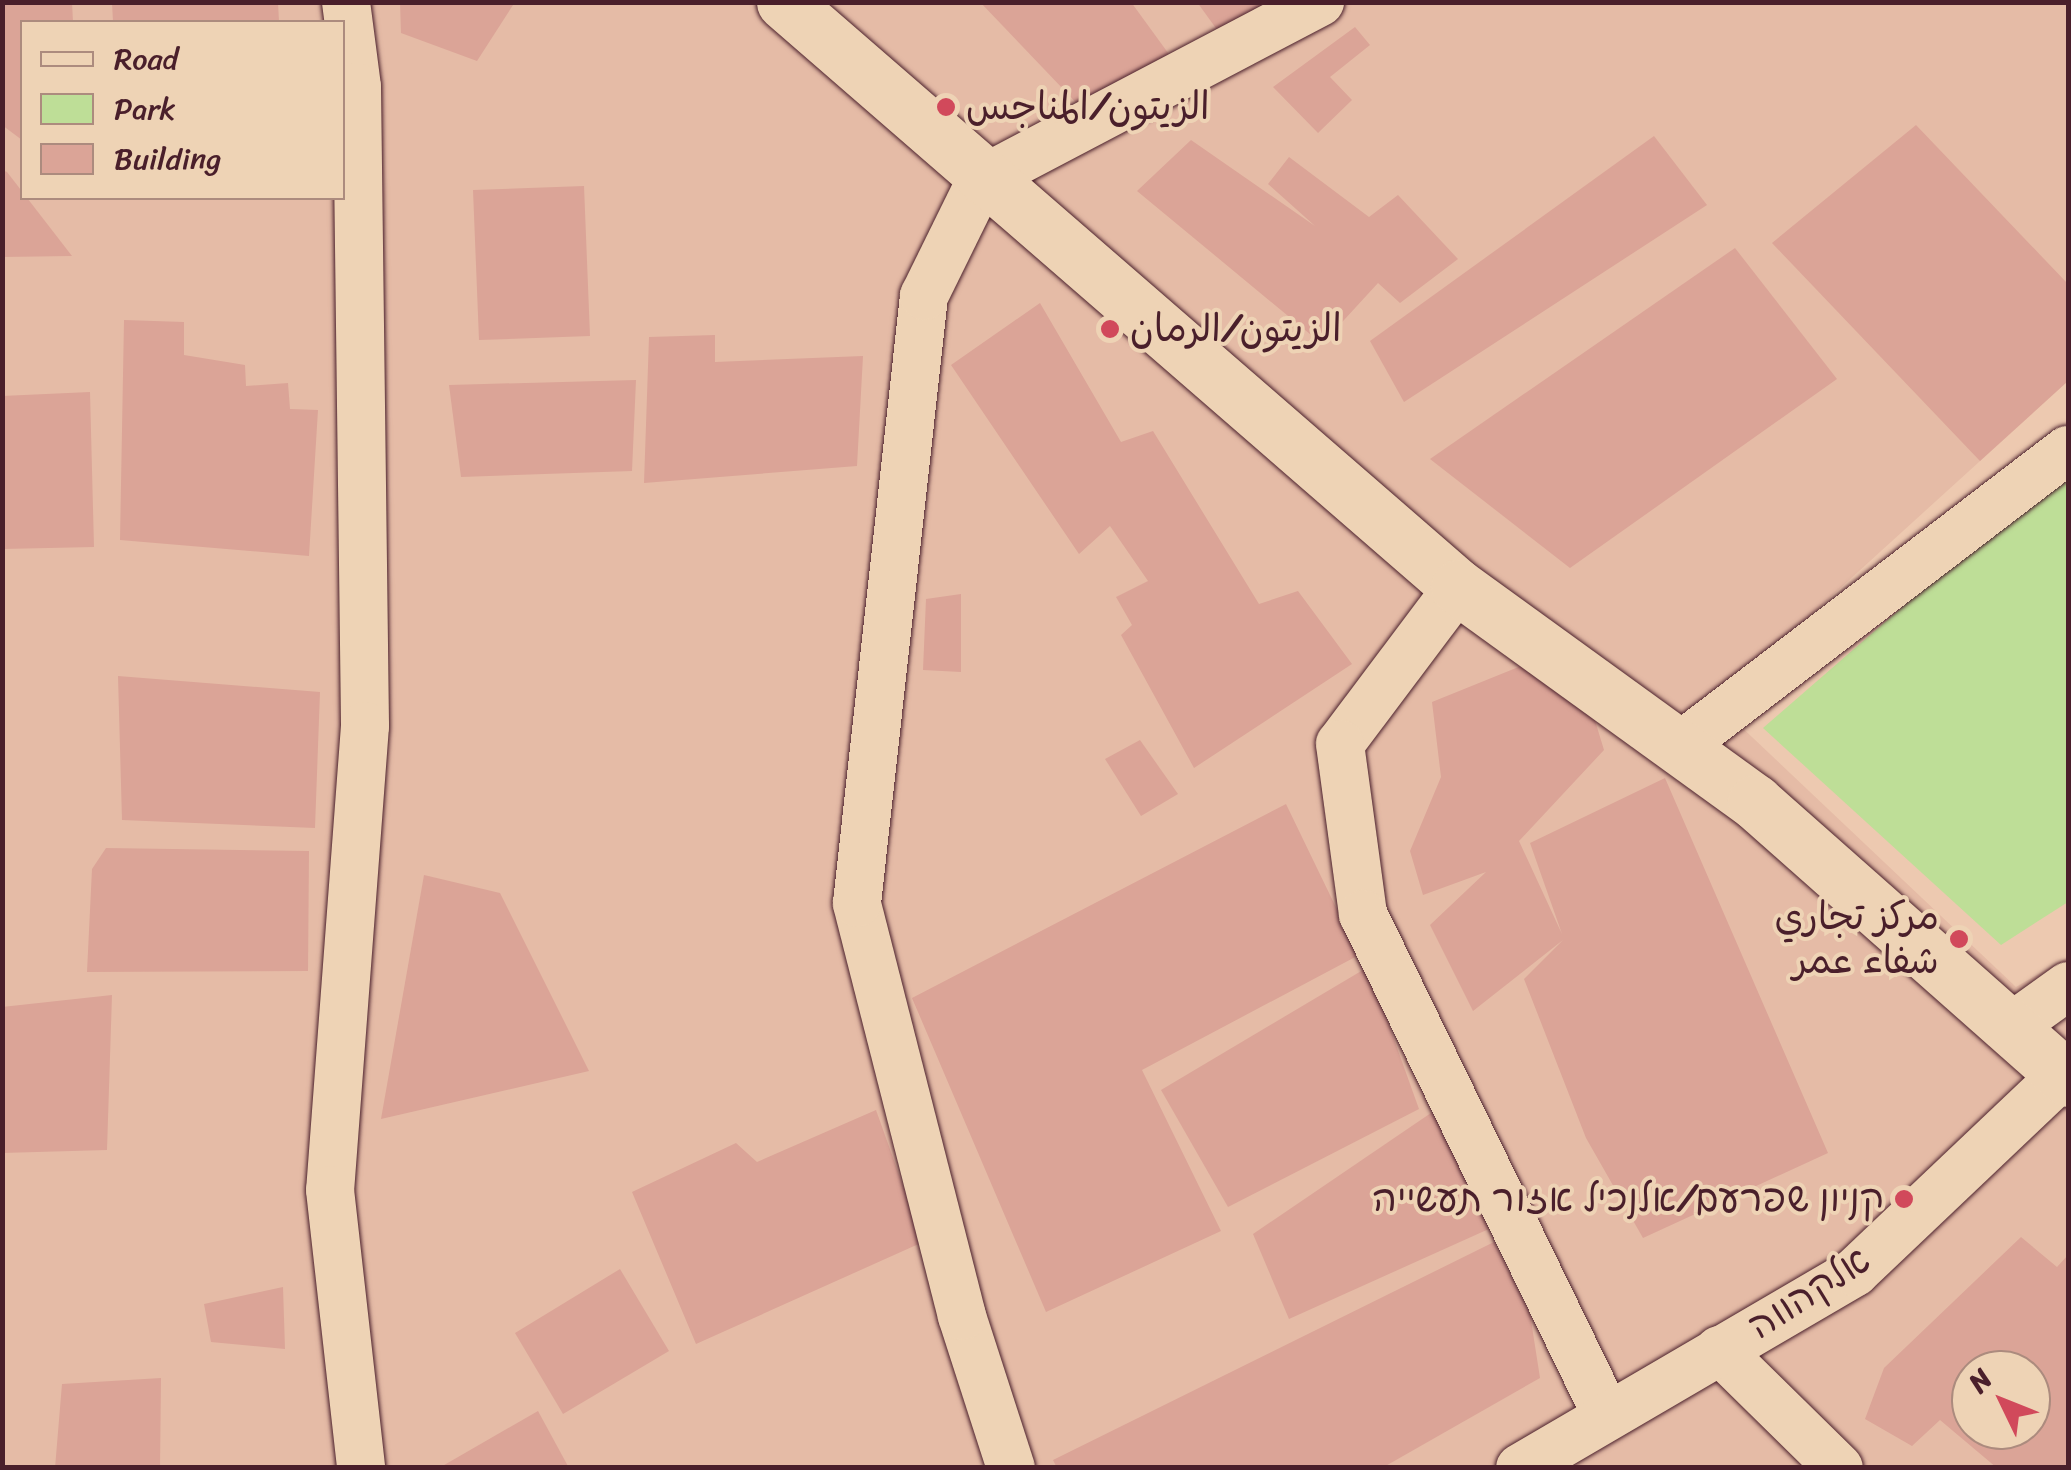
<!DOCTYPE html>
<meta charset="utf-8">
<style>
body{margin:0}
#map{position:relative;width:2071px;height:1470px;overflow:hidden;background:#edc9b0;font-family:Sriracha,"Playpen Sans Arabic","Playpen Sans Hebrew",sans-serif}
div>[style]{position:absolute}
.built>*{inset:0;background:#e5bba6}
.green>*{inset:0;background:#bede97}
.building>*{inset:0;background:#dba497}
.roads{filter:drop-shadow(0 0 2px #4a1f2b) drop-shadow(0 0 2px #4a1f2b)}
.minor>*{height:48px;margin:-24px;padding:0 24px;transform-origin:24px;border-radius:24px;background:#eed3b5}
.tertiary>*{height:55px;margin:-27.5px;padding:0 27.5px;transform-origin:27.5px;border-radius:27.5px;background:#eed3b5}
.dots>*{width:28px;height:28px;translate:-50% -50%;box-sizing:border-box;border:5px solid #eed3b5;border-radius:50%}
span{translate:-50% -50%;white-space:nowrap;text-align:center;line-height:1.15;-webkit-text-stroke:8px #eed3b5;paint-order:stroke}
.poi-label{font-size:38px;color:#4a1f2b}
.left{translate:0 -50%;text-align:left}
.right{translate:-100% -50%;text-align:right}
.street-label{font-size:38px;color:#4a1f2b}
.frame{position:absolute;inset:0;border:5px solid #4a1f2b;pointer-events:none}
.legend{position:absolute;left:20px;top:20px;width:325px;height:180px;box-sizing:border-box;background:#eed3b5;border:2px solid #ac8b7e;margin:0;padding:12px 18px;list-style:none;font-size:30px;color:#4a1f2b}
.legend li{display:flex;align-items:center;gap:20px;height:50px}
.legend b{width:50px;border:2px solid #ac8b7e}
.north{position:absolute;left:1951px;top:1350px;width:100px;height:100px;box-sizing:border-box;background:#eed3b5;border:2px solid #ac8b7e;border-radius:50%;rotate:313deg;font-size:28px;font-weight:700;line-height:40px;text-align:center;color:#4a1f2b}
.north::after{content:'';display:block;margin:auto;width:35px;height:45px;background:#d1495b;clip-path:polygon(50% 0,100% 100%,50% 72%,0 100%)}
</style>
<div id="map">
<div class="built">
<i style="clip-path:polygon(evenodd,3px 3px,2068px 3px,2068px 381px,1715px 702px,2016px 987px,2068px 957px,2068px 1467px,3px 1468px,3px 3px,22px 22px,342px 22px,342px 198px,22px 198px,22px 22px,3px 3px,1971px 1370px,2031px 1370px,2031px 1430px,1971px 1430px,1971px 1370px)"></i>
</div>
<div class="green">
<i style="clip-path:polygon(2068px 463px,2068px 902px,2001px 945px,1763px 728px)"></i>
</div>
<div class="building">
<i style="clip-path:polygon(2px 2px,72px 2px,73px 22px,22px 22px,22px 140px,2px 125px)"></i>
<i style="clip-path:polygon(112px 2px,278px 2px,279px 22px,113px 22px)"></i>
<i style="clip-path:polygon(400px 2px,515px 2px,477px 61px,401px 33px)"></i>
<i style="clip-path:polygon(980px 2px,1131px 2px,1171px 57px,1086px 113px)"></i>
<i style="clip-path:polygon(1197px 2px,1268px 2px,1223px 38px)"></i>
<i style="clip-path:polygon(1355px 27px,1370px 45px,1330px 77px,1352px 100px,1318px 133px,1273px 87px)"></i>
<i style="clip-path:polygon(1916px 125px,2068px 284px,2068px 381px,1980px 461px,1772px 243px)"></i>
<i style="clip-path:polygon(1654px 136px,1707px 205px,1404px 402px,1370px 341px)"></i>
<i style="clip-path:polygon(1191px 140px,1315px 226px,1268px 184px,1289px 157px,1369px 217px,1398px 195px,1458px 259px,1400px 303px,1378px 283px,1322px 344px,1137px 191px)"></i>
<i style="clip-path:polygon(2px 170px,7px 172px,72px 256px,2px 257px)"></i>
<i style="clip-path:polygon(584px 186px,590px 336px,479px 340px,473px 190px)"></i>
<i style="clip-path:polygon(1735px 248px,1837px 379px,1570px 568px,1430px 459px)"></i>
<i style="clip-path:polygon(1040px 303px,1121px 442px,1153px 431px,1259px 604px,1298px 591px,1352px 664px,1194px 768px,1121px 635px,1132px 625px,1116px 597px,1148px 581px,1110px 526px,1079px 554px,951px 365px)"></i>
<i style="clip-path:polygon(124px 320px,184px 322px,184px 355px,245px 365px,246px 386px,288px 383px,290px 409px,318px 410px,309px 556px,120px 540px)"></i>
<i style="clip-path:polygon(715px 335px,715px 362px,863px 356px,857px 466px,644px 483px,649px 337px)"></i>
<i style="clip-path:polygon(636px 380px,632px 471px,461px 477px,449px 385px)"></i>
<i style="clip-path:polygon(90px 392px,94px 547px,2px 549px,2px 396px)"></i>
<i style="clip-path:polygon(961px 594px,961px 672px,923px 670px,926px 599px)"></i>
<i style="clip-path:polygon(1521px 666px,1593px 714px,1604px 750px,1519px 841px,1562px 934px,1530px 843px,1665px 778px,1828px 1153px,1643px 1238px,1586px 1138px,1524px 979px,1563px 940px,1473px 1011px,1430px 925px,1486px 872px,1423px 895px,1410px 851px,1441px 777px,1432px 702px)"></i>
<i style="clip-path:polygon(118px 676px,320px 692px,315px 828px,122px 820px)"></i>
<i style="clip-path:polygon(1140px 740px,1178px 794px,1141px 816px,1105px 759px)"></i>
<i style="clip-path:polygon(1286px 804px,1359px 955px,1142px 1070px,1221px 1231px,1046px 1312px,912px 998px)"></i>
<i style="clip-path:polygon(106px 848px,309px 851px,308px 971px,87px 972px,92px 869px)"></i>
<i style="clip-path:polygon(424px 875px,500px 893px,589px 1071px,381px 1119px)"></i>
<i style="clip-path:polygon(1368px 967px,1419px 1109px,1228px 1207px,1161px 1090px)"></i>
<i style="clip-path:polygon(112px 995px,107px 1150px,2px 1153px,2px 1007px)"></i>
<i style="clip-path:polygon(1453px 1098px,1511px 1219px,1289px 1319px,1253px 1234px)"></i>
<i style="clip-path:polygon(876px 1110px,923px 1242px,696px 1344px,632px 1192px,736px 1143px,757px 1162px)"></i>
<i style="clip-path:polygon(evenodd,2021px 1237px,2057px 1267px,2068px 1255px,2068px 1468px,1997px 1468px,1940px 1420px,1912px 1446px,1865px 1419px,1884px 1368px,2021px 1237px,1971px 1370px,2031px 1370px,2031px 1430px,1971px 1430px,1971px 1370px)"></i>
<i style="clip-path:polygon(1494px 1242px,1530px 1314px,1540px 1378px,1382px 1468px,1057px 1468px,1053px 1460px)"></i>
<i style="clip-path:polygon(620px 1269px,669px 1351px,563px 1414px,515px 1333px)"></i>
<i style="clip-path:polygon(283px 1287px,285px 1349px,211px 1342px,204px 1304px)"></i>
<i style="clip-path:polygon(161px 1378px,160px 1468px,55px 1468px,62px 1384px)"></i>
<i style="clip-path:polygon(538px 1411px,569px 1468px,439px 1468px)"></i>
</div>
<div class="roads">
<div class="minor">
<i style="left:346px;top:2px;width:86px;rotate:82.6deg"></i>
<i style="left:357px;top:87px;width:639px;rotate:89.28deg"></i>
<i style="left:365px;top:726px;width:465px;rotate:94.3deg"></i>
<i style="left:330px;top:1190px;width:280px;rotate:83.6deg"></i>
<i style="left:1458px;top:587px;width:196px;rotate:126.9deg"></i>
<i style="left:1340px;top:744px;width:172px;rotate:82.3deg"></i>
<i style="left:1363px;top:914px;width:556px;rotate:64.08deg"></i>
<i style="left:1679px;top:747px;width:489px;rotate:-37.4deg"></i>
<i style="left:2011px;top:1027px;width:70px;rotate:-35.7deg"></i>
<i style="left:1719px;top:1350px;width:168px;rotate:44.5deg"></i>
<i style="left:1011px;top:1468px;width:160px;rotate:-107.9deg"></i>
<i style="left:962px;top:1316px;width:426px;rotate:-104.3deg"></i>
<i style="left:857px;top:903px;width:611px;rotate:-83.7deg"></i>
<i style="left:924px;top:296px;width:129px;rotate:-63.8deg"></i>
<i style="left:981px;top:180px;width:383px;rotate:-27.7deg"></i>
<i style="left:1520px;top:1468px;width:388px;rotate:-30.3deg"></i>
<i style="left:1855px;top:1272px;width:288px;rotate:-43.5deg"></i>
</div>
<div class="tertiary">
<i style="left:784px;top:2px;width:892px;rotate:40.96deg"></i>
<i style="left:1458px;top:587px;width:367px;rotate:35.9deg"></i>
<i style="left:1755px;top:802px;width:418px;rotate:41.5deg"></i>
</div>
</div>
<div class="dots">
<i style="left:946px;top:107px;background:#d1495b"></i>
<i style="left:1110px;top:329px;background:#d1495b"></i>
<i style="left:1959px;top:939px;background:#d1495b"></i>
<i style="left:1904px;top:1199px;background:#d1495b"></i>
</div>
<div class="poi-label">
<span class="left" style="left:966px;top:107px">الزيتون/المناجس</span>
<span class="left" style="left:1130px;top:329px">الزيتون/الرمان</span>
<span class="right" style="left:1939px;top:939px">مركز تجاري<br>شفاء عمر</span>
<span class="right" style="left:1884px;top:1199px">קניון שפרעם/אלנכיל אזור תעשייה</span>
</div>
<div class="street-label">
<span style="left:1809px;top:1293px;rotate:-33deg">אלקהווה</span>
</div>
<div class="frame"></div>
<ul class="legend">
<li><b style="height:12px;background:#eed3b5"></b>Road</li>
<li><b style="height:28px;background:#bede97"></b>Park</li>
<li><b style="height:28px;background:#dba497"></b>Building</li>
</ul>
<div class="north">N</div>
</div>
